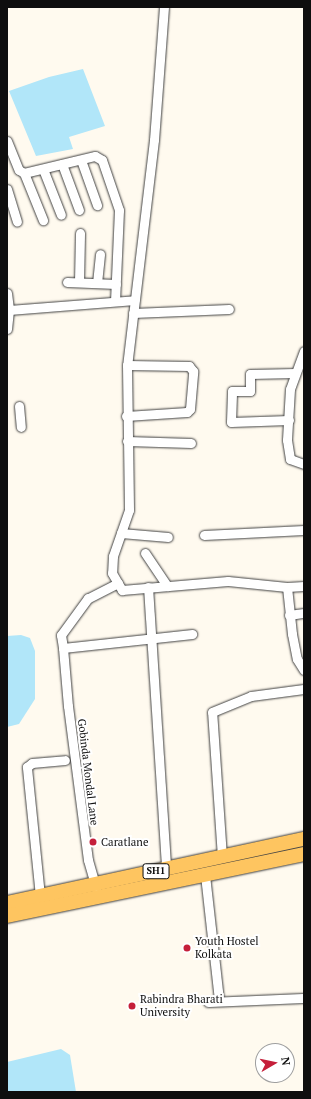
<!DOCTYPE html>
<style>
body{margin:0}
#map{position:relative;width:311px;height:1099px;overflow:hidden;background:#fffaef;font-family:"PT Serif",serif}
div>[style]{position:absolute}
.water>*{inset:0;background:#b1e6f9}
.roads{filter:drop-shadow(0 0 1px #414141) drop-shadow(0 0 1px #414141)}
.minor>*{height:9px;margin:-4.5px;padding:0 4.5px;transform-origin:4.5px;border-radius:4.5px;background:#fff}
.primary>*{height:14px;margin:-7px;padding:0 7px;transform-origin:7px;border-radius:7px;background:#fec560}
.dots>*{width:11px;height:11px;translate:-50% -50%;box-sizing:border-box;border:2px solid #fff;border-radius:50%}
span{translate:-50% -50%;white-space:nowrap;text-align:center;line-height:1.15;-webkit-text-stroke:4px #fff;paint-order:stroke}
.shield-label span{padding:1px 3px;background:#fff;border:1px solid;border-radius:3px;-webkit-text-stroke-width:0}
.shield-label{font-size:10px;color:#0e0e0e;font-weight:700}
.street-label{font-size:11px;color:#0e0e0e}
.poi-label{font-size:11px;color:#0e0e0e}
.left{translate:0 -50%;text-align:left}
.frame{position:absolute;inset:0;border:8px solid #0e0e0e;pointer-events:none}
.north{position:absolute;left:255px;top:1043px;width:40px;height:40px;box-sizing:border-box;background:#fff;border:1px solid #9f9f9f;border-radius:50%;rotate:81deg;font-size:11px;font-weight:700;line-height:16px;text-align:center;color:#0e0e0e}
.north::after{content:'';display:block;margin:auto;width:14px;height:18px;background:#c51f3a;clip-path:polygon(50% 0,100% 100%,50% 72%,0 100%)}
</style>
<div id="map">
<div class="water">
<i style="clip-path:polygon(83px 69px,105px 126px,69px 137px,73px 149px,36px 156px,9px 91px,49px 77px)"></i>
<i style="clip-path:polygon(21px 635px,30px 638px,35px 651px,35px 699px,19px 724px,7px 727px,7px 636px)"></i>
<i style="clip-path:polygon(61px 1049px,70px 1055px,76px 1092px,7px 1092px,7px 1062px)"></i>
</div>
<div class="roads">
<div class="minor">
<i style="left:164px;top:7px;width:133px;rotate:94.3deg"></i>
<i style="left:154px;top:140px;width:227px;rotate:96.8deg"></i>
<i style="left:127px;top:365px;width:145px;rotate:89.2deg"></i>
<i style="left:129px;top:510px;width:49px;rotate:109.2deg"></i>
<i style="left:113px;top:556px;width:17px;rotate:93deg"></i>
<i style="left:112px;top:573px;width:20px;rotate:60deg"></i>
<i style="left:122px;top:590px;width:106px;rotate:-4.9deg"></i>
<i style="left:228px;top:581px;width:59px;rotate:5.8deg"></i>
<i style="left:287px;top:587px;width:47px;rotate:83.9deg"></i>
<i style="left:292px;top:634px;width:25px;rotate:79deg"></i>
<i style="left:297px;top:659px;width:13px;rotate:58deg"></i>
<i style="left:7px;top:141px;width:31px;rotate:68deg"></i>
<i style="left:19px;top:170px;width:6px;rotate:31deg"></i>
<i style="left:24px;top:173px;width:73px;rotate:-13.5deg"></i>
<i style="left:95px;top:156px;width:8px;rotate:30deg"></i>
<i style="left:102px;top:160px;width:53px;rotate:71.2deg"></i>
<i style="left:119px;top:210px;width:91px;rotate:92.5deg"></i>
<i style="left:81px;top:160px;width:48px;rotate:70.4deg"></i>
<i style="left:62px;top:164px;width:49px;rotate:69.7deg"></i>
<i style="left:43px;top:169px;width:49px;rotate:68.6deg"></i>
<i style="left:24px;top:173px;width:51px;rotate:68deg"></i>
<i style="left:7px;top:189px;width:34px;rotate:73deg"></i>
<i style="left:67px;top:282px;width:49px;rotate:2.3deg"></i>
<i style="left:79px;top:282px;width:49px;rotate:-88.8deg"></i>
<i style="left:97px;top:283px;width:29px;rotate:-84deg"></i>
<i style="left:7px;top:293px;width:17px;rotate:83deg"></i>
<i style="left:9px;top:310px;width:126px;rotate:-4.5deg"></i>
<i style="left:133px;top:313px;width:96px;rotate:-2.4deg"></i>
<i style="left:7px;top:329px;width:19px;rotate:-84deg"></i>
<i style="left:304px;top:351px;width:40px;rotate:110.2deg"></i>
<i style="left:290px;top:389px;width:51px;rotate:93.4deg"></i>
<i style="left:287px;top:440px;width:19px;rotate:81deg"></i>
<i style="left:290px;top:459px;width:15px;rotate:20deg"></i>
<i style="left:19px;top:406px;width:21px;rotate:85deg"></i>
<i style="left:126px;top:416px;width:61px;rotate:-3.8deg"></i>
<i style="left:187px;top:412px;width:4px;rotate:-45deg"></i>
<i style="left:190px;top:409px;width:38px;rotate:-85deg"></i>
<i style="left:193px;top:371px;width:6px;rotate:-129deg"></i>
<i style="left:189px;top:366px;width:62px;rotate:-179.1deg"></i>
<i style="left:289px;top:420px;width:58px;rotate:178deg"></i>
<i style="left:231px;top:422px;width:31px;rotate:-88deg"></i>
<i style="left:232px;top:391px;width:18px"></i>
<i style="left:250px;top:391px;width:17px;rotate:-90deg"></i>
<i style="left:250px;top:374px;width:45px;rotate:-1.3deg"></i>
<i style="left:127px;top:441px;width:64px;rotate:1.8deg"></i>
<i style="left:121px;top:533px;width:47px;rotate:4.9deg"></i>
<i style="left:204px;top:535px;width:100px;rotate:-2.9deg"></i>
<i style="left:145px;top:553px;width:40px;rotate:56deg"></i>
<i style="left:118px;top:583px;width:34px;rotate:153deg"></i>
<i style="left:88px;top:598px;width:46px;rotate:126.1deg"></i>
<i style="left:61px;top:635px;width:13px;rotate:81deg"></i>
<i style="left:63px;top:648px;width:130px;rotate:-6.2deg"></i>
<i style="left:148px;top:587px;width:283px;rotate:86.3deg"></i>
<i style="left:287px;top:587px;width:17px;rotate:-3deg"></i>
<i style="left:289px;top:615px;width:15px;rotate:-8deg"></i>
<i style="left:63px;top:648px;width:58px;rotate:85.1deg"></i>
<i style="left:68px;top:706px;width:155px;rotate:82.6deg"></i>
<i style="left:88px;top:860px;width:29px;rotate:74deg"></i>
<i style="left:222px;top:857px;width:145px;rotate:-93.9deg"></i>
<i style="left:212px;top:712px;width:42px;rotate:-22.3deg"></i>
<i style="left:251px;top:696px;width:53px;rotate:-7.5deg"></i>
<i style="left:205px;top:875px;width:126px;rotate:83.6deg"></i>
<i style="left:40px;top:896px;width:130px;rotate:-95.8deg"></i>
<i style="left:27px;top:767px;width:6px;rotate:-39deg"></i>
<i style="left:32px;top:763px;width:33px;rotate:-5deg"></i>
<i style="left:208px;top:1002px;width:96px;rotate:-2.4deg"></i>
</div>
<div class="primary">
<i style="left:7px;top:903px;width:304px;rotate:-12.2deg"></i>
<i style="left:7px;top:916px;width:303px;rotate:-11.8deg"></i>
</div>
</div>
<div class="dots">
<i style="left:93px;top:842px;background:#c51f3a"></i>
<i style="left:187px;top:948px;background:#c51f3a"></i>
<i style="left:132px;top:1006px;background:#c51f3a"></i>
</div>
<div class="shield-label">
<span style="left:156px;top:871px">SH1</span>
</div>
<div class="street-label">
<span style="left:88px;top:772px;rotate:83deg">Gobinda Mondal Lane</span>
</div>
<div class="poi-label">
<span class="left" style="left:101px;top:842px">Caratlane</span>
<span class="left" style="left:195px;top:948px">Youth Hostel<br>Kolkata</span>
<span class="left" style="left:140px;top:1006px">Rabindra Bharati<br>University</span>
</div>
<div class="frame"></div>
<div class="north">N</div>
</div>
